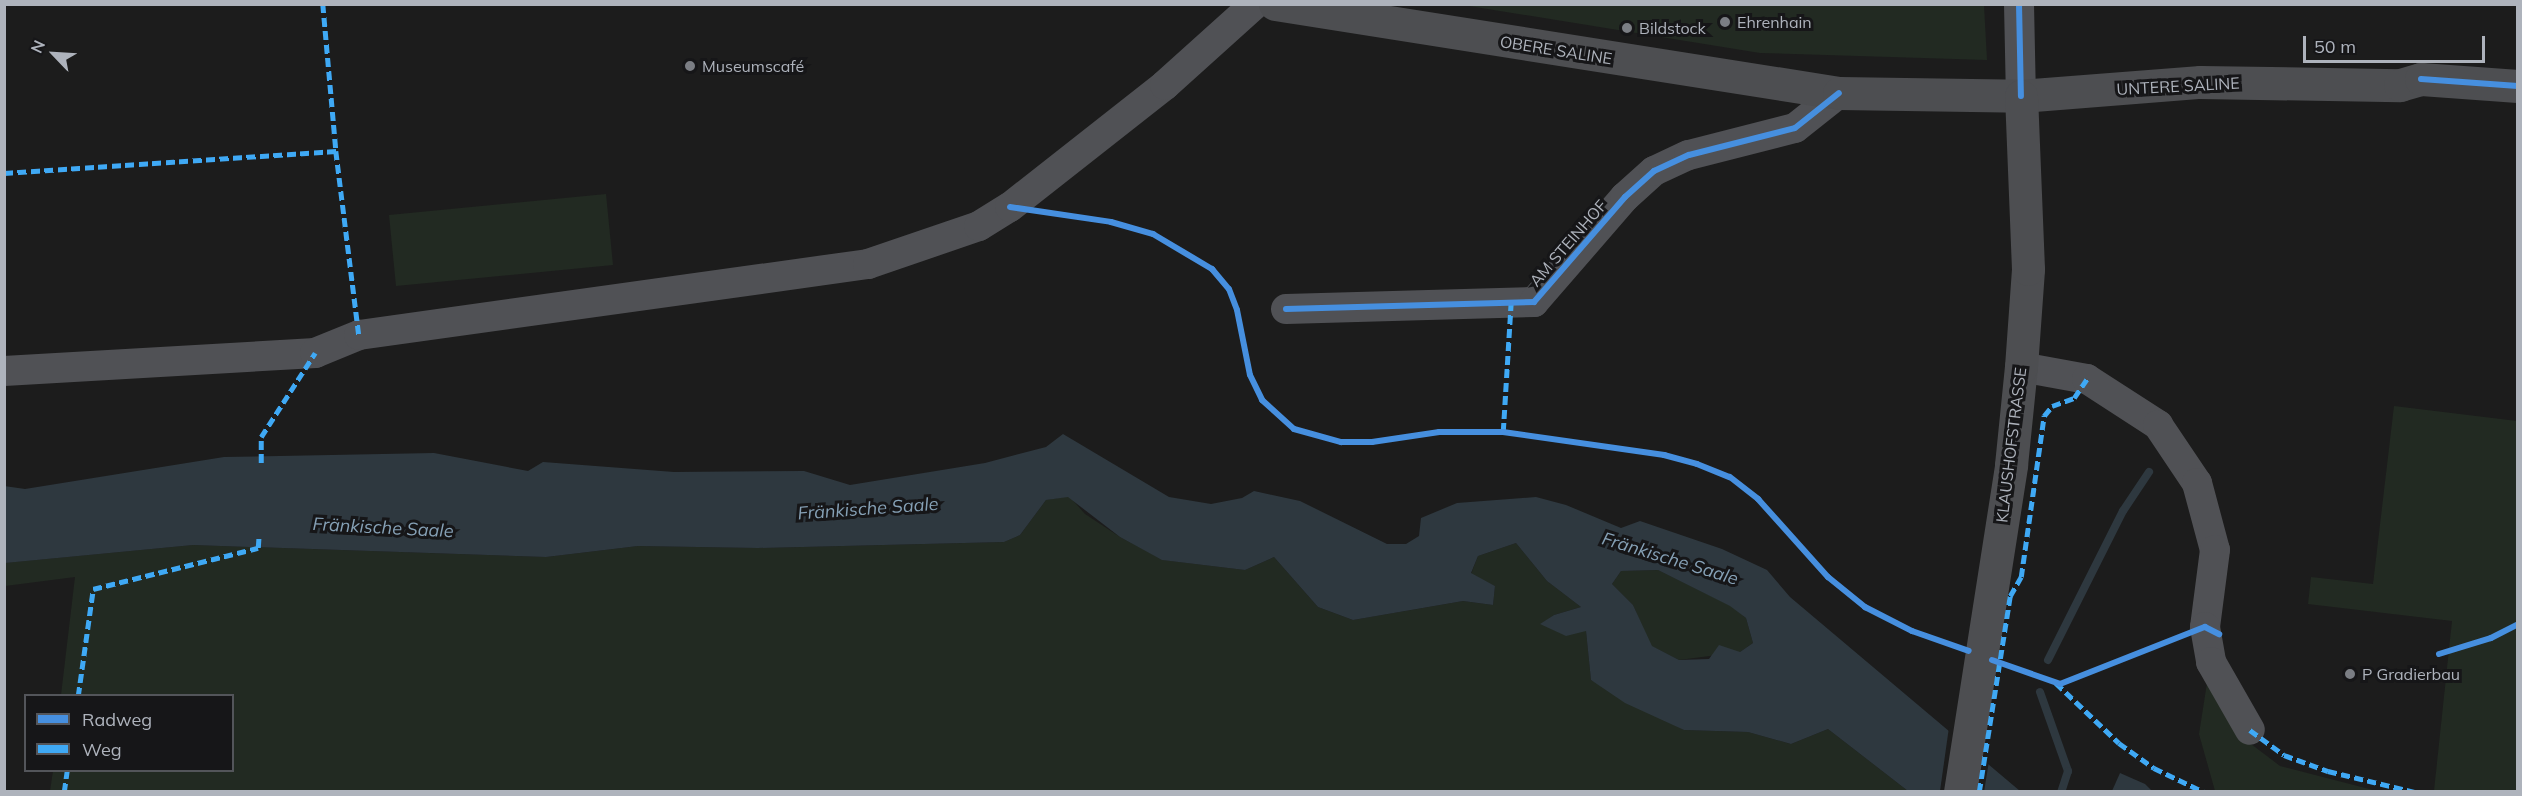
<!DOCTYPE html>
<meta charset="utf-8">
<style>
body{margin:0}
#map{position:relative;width:2522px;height:796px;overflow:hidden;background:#1c1c1c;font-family:Mulish,sans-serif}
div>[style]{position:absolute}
.green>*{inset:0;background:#222a22}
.water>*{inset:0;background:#2e383f}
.pier>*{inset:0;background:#1c1c1c}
.stream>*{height:8px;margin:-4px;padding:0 4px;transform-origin:4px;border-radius:4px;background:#2e383f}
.minor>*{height:30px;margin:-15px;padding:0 15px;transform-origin:15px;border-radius:15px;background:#505155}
.major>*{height:33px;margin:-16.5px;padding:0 16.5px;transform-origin:16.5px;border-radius:16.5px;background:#4d4e51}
.quiet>*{height:4.5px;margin-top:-2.25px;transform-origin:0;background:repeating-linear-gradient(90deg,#3fa9f5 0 9px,transparent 0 13.5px)}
.cycleway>*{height:6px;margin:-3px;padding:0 3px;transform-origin:3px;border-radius:3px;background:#468fdf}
.dots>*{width:16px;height:16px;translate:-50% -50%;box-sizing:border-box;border:3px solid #161618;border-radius:50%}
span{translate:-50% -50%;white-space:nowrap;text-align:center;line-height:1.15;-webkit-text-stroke:6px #161618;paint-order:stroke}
.poi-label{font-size:16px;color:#aeb3bc}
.left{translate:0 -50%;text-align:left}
.street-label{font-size:16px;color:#aeb3bc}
.water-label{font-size:18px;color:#86a1b6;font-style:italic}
.frame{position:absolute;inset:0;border:6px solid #aeb3bc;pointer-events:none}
.legend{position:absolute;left:24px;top:694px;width:210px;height:78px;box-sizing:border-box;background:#161618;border:2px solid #53555a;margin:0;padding:8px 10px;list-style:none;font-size:18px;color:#aeb3bc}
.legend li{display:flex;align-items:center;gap:12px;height:30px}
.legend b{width:30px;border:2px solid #53555a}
.north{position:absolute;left:24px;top:24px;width:60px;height:60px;-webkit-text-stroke:4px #161618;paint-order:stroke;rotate:295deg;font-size:16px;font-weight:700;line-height:24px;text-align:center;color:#aeb3bc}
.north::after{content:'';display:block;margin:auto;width:21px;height:27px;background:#aeb3bc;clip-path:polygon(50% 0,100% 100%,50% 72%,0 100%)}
.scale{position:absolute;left:2303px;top:36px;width:182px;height:27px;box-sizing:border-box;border:3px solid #aeb3bc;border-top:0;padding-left:8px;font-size:18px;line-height:21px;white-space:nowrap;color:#aeb3bc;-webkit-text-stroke:4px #161618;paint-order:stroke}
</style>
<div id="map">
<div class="green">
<i style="clip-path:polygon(1463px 5px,1984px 5px,1987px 60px,1760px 53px)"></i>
<i style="clip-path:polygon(606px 194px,613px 265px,396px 286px,389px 215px)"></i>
<i style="clip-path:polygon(2394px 406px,2517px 421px,2517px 791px,2434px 791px,2452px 621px,2308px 604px,2311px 577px,2373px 584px)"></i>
<i style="clip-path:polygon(1069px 496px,1085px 514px,1120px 537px,1163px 560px,1245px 570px,1274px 557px,1318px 607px,1353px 620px,1463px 601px,1493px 605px,1495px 586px,1471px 574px,1478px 556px,1516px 543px,1547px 581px,1581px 607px,1554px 615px,1541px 624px,1586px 631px,1591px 680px,1684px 730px,1748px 732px,1791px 744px,1828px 729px,1908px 791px,50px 791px,53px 771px,232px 770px,232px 696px,61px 695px,75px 577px,5px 586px,4px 563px,193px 545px,546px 557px,638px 546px,758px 548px,1004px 542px,1020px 535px,1046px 500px)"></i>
<i style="clip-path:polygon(1658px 570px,1731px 606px,1746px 618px,1753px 643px,1740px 652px,1679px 660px,1651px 646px,1633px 605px,1612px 584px,1621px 571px)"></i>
<i style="clip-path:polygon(2207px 683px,2234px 731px,2280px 766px,2377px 791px,2215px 791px,2199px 734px)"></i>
</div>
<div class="water">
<i style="clip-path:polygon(evenodd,1063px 434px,1169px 497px,1211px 504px,1242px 498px,1254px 491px,1300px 501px,1387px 544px,1406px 544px,1419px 536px,1421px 518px,1457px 503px,1536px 497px,1566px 505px,1621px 528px,1640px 521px,1722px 549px,1767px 570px,1790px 597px,2020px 791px,1908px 791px,1828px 729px,1791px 744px,1748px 732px,1684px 730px,1625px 703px,1591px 680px,1586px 631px,1566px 636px,1540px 624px,1554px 615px,1581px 607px,1547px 581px,1516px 543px,1478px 556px,1471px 573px,1495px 586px,1493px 605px,1463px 601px,1353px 620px,1318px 607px,1274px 557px,1245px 570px,1162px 560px,1120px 537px,1068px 497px,1046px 500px,1020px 535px,1004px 542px,758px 548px,638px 546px,546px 557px,193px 545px,5px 563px,4px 486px,25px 489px,224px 457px,434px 453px,528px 471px,543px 462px,674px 472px,804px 471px,850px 485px,985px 463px,1046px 447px,1063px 434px,1658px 570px,1730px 606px,1746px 618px,1753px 643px,1740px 652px,1719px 645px,1709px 659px,1679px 660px,1652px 646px,1633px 605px,1612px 584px,1621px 571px,1658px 570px)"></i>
<i style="clip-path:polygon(2120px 773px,2145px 784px,2152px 791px,2112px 791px)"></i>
</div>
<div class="pier">
<i style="clip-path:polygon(1949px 727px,1989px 761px,1984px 792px,1940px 791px)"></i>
</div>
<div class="stream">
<i style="left:2048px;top:660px;width:167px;rotate:-63.3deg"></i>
<i style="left:2123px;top:511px;width:47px;rotate:-56.3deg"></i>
<i style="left:2040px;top:692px;width:84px;rotate:70.5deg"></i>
<i style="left:2068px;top:771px;width:22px;rotate:108deg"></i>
</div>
<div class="minor">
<i style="left:2019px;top:4px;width:92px;rotate:88.8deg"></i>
<i style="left:1286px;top:309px;width:248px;rotate:-1.6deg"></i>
<i style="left:1534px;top:302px;width:139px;rotate:-49.1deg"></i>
<i style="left:1625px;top:197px;width:39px;rotate:-42deg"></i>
<i style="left:1654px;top:171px;width:38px;rotate:-25deg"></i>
<i style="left:1689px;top:155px;width:109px;rotate:-14.3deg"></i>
<i style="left:1795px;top:128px;width:56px;rotate:-38.5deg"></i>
<i style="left:2021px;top:367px;width:67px;rotate:10.3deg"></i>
<i style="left:2087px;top:379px;width:85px;rotate:32.9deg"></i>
<i style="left:2158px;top:425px;width:70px;rotate:56.1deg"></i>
<i style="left:2197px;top:483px;width:69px;rotate:75deg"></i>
<i style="left:2215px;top:550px;width:78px;rotate:97.4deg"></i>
<i style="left:2205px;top:627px;width:36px;rotate:80deg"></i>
<i style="left:2211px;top:662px;width:78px;rotate:60.2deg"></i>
<i style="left:4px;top:371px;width:312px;rotate:-3.3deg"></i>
<i style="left:315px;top:353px;width:48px;rotate:-22.2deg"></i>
<i style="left:359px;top:335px;width:514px;rotate:-7.94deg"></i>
<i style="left:868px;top:264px;width:117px;rotate:-18.9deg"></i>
<i style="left:979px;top:226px;width:36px;rotate:-32deg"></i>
<i style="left:1010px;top:207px;width:197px;rotate:-38.2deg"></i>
<i style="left:1165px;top:85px;width:121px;rotate:-42deg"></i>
</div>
<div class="major">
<i style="left:1275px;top:4px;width:571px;rotate:8.97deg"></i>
<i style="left:1839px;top:93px;width:182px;rotate:0.9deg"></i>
<i style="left:2021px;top:96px;width:180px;rotate:-4.5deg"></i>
<i style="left:2200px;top:82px;width:200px;rotate:0.9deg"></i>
<i style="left:2400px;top:85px;width:22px;rotate:-16deg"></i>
<i style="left:2421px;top:79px;width:97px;rotate:4.1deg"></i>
<i style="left:1960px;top:792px;width:331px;rotate:-81.1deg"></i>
<i style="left:2011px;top:465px;width:99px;rotate:-84.2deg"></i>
<i style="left:2021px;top:367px;width:98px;rotate:-85.9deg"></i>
<i style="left:2028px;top:269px;width:173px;rotate:-92.3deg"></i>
</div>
<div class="quiet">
<i style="left:323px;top:4px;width:148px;rotate:84.9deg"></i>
<i style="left:336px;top:151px;width:185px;rotate:82.9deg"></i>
<i style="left:4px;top:173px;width:333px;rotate:-3.8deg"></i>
<i style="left:1503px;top:432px;width:129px;rotate:-86.5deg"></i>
<i style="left:261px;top:463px;width:26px;rotate:-90deg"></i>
<i style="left:261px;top:437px;width:100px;rotate:-57.3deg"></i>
<i style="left:2056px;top:683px;width:87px;rotate:43.6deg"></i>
<i style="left:2119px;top:743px;width:43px;rotate:35.5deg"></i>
<i style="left:2154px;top:768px;width:55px;rotate:25.6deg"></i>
<i style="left:78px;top:696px;width:108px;rotate:-82deg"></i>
<i style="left:93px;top:589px;width:170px;rotate:-14deg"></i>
<i style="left:258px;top:548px;width:13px;rotate:-86deg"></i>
<i style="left:2250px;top:730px;width:42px;rotate:36.3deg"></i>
<i style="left:2284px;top:755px;width:47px;rotate:20deg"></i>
<i style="left:2328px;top:771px;width:89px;rotate:13.6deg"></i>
<i style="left:64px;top:792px;width:22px;rotate:-82deg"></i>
<i style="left:1979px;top:792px;width:198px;rotate:-81deg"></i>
<i style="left:2010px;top:596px;width:22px;rotate:-60deg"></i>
<i style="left:2021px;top:577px;width:163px;rotate:-81.9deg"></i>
<i style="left:2044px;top:416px;width:13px;rotate:-51deg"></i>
<i style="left:2052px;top:406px;width:23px;rotate:-20deg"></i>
<i style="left:2074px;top:398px;width:23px;rotate:-56deg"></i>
</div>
<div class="cycleway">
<i style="left:2019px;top:4px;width:92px;rotate:88.8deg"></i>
<i style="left:2421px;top:79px;width:97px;rotate:4.1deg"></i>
<i style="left:1010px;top:207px;width:102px;rotate:8.4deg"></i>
<i style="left:1111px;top:222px;width:44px;rotate:15.9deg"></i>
<i style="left:1153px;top:234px;width:69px;rotate:30.7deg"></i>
<i style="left:1212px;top:269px;width:26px;rotate:50deg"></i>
<i style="left:1229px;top:289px;width:22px;rotate:69deg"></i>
<i style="left:1237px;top:310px;width:66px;rotate:78.7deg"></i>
<i style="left:1250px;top:375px;width:28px;rotate:64deg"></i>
<i style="left:1262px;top:400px;width:43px;rotate:42.2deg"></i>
<i style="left:1294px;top:429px;width:49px;rotate:15.5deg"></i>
<i style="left:1341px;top:442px;width:31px"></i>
<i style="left:1372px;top:442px;width:68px;rotate:-8.5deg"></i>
<i style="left:1439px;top:432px;width:64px"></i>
<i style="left:1503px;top:432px;width:163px;rotate:8.1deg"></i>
<i style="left:1664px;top:455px;width:34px;rotate:15deg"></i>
<i style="left:1697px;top:464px;width:35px;rotate:22deg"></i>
<i style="left:1730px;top:477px;width:36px;rotate:38deg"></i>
<i style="left:1758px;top:499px;width:105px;rotate:48.1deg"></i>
<i style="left:1828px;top:577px;width:48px;rotate:39deg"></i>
<i style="left:1865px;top:607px;width:53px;rotate:27.1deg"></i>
<i style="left:1912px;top:631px;width:60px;rotate:19.3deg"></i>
<i style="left:1286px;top:309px;width:248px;rotate:-1.6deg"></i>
<i style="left:1534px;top:302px;width:139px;rotate:-49.1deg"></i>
<i style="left:1625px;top:197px;width:39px;rotate:-42deg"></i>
<i style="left:1654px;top:171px;width:38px;rotate:-25deg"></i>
<i style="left:1689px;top:155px;width:109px;rotate:-14.3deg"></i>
<i style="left:1795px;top:128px;width:56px;rotate:-38.5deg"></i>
<i style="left:2439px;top:654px;width:54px;rotate:-17.1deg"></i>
<i style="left:2491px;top:638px;width:30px;rotate:-27deg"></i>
<i style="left:1992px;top:660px;width:72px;rotate:19.4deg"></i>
<i style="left:2060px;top:684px;width:156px;rotate:-21.5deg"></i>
<i style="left:2205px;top:627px;width:16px;rotate:27deg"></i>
</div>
<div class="dots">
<i style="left:1725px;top:22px;background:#7b7e84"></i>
<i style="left:1627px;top:28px;background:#7b7e84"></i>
<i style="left:690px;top:66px;background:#7b7e84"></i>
<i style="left:2350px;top:674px;background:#7b7e84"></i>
</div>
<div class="poi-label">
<span class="left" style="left:1737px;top:22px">Ehrenhain</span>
<span class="left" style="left:1639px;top:28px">Bildstock</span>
<span class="left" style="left:702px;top:66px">Museumscafé</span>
<span class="left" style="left:2362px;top:674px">P Gradierbau</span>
</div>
<div class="street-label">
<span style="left:1556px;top:50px;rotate:9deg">OBERE SALINE</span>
<span style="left:2178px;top:86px;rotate:-3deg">UNTERE SALINE</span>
<span style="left:1568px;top:243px;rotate:-49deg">AM STEINHOF</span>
<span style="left:2011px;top:445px;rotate:-83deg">KLAUSHOFSTRASSE</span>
</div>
<div class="water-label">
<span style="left:868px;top:509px;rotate:-4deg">Fränkische Saale</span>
<span style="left:383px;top:528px;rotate:3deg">Fränkische Saale</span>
<span style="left:1670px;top:559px;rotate:17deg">Fränkische Saale</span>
</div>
<div class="frame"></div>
<ul class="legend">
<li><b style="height:8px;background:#468fdf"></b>Radweg</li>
<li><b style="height:8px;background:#3fa9f5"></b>Weg</li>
</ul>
<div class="north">N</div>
<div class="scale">50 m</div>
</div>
